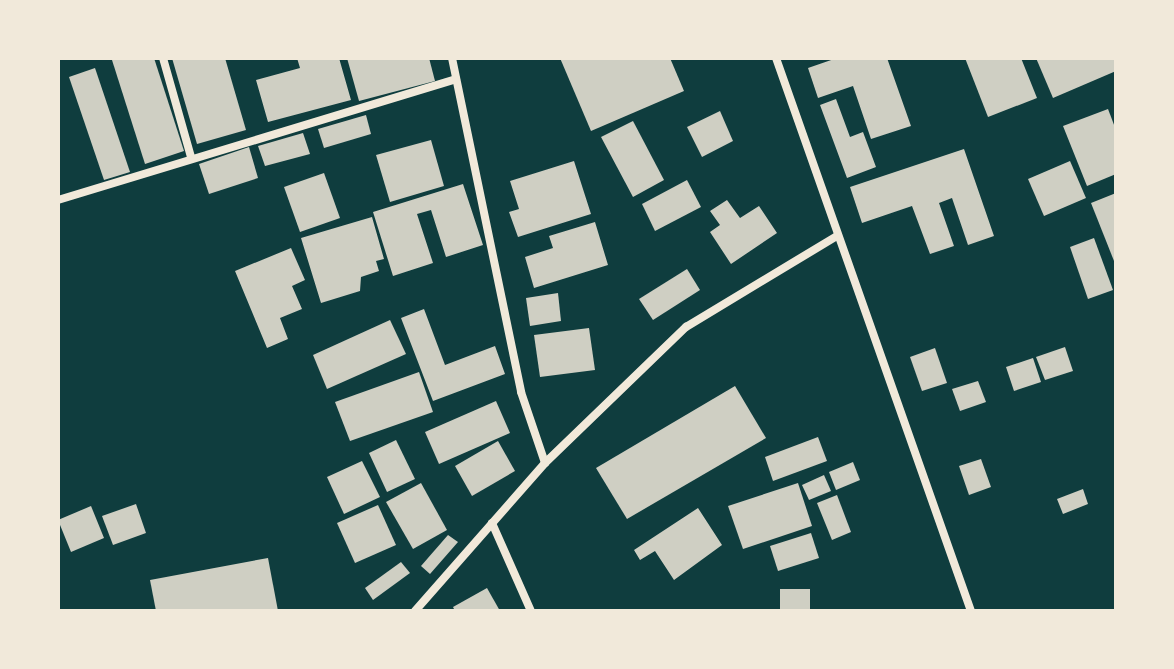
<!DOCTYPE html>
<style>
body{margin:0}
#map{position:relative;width:1174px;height:669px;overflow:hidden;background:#0f3d3e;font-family:"Work Sans",sans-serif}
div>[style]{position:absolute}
.building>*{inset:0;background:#cfcfc3}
.minor>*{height:8px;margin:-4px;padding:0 4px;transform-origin:4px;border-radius:4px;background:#f1e9da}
span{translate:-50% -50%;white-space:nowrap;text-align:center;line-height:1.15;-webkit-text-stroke:7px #f1e9da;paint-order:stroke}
.frame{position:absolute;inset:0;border:60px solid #f1e9da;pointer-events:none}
</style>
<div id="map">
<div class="building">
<i style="clip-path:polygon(119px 58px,154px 58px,184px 151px,145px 164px,112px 60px)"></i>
<i style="clip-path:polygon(172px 58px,225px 58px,246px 130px,197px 144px)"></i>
<i style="clip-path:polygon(297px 58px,339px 58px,351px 100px,268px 122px,256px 80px,300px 68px)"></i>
<i style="clip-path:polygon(347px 58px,429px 58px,435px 81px,359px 101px)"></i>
<i style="clip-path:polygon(560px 58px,670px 58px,684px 91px,591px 131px)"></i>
<i style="clip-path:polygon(837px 58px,887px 58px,911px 126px,871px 139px,853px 86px,818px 98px,808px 68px)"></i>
<i style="clip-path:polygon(965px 58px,1021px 58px,1037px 98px,988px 117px)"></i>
<i style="clip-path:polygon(1036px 58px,1114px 58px,1116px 71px,1053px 98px)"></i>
<i style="clip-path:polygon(95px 68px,130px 172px,104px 180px,69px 77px)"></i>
<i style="clip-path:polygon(836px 99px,850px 137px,863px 132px,876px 167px,847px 178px,820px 105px)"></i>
<i style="clip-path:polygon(1108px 109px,1116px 130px,1116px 174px,1087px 186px,1063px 126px)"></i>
<i style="clip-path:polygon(720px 111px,733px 141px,702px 157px,687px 127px)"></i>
<i style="clip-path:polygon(366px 115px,371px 134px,324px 148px,318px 129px)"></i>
<i style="clip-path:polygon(633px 121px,664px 180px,633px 197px,601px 137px)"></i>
<i style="clip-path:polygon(303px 133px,310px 154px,265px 166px,258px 146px)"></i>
<i style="clip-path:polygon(431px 140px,444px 186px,390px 202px,376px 155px)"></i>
<i style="clip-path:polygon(249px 147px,258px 178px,209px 194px,199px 164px)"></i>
<i style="clip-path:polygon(964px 149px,994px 236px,968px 245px,952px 198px,939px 203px,954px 246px,930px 254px,912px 206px,862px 223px,850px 187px)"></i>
<i style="clip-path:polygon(574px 161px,591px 214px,518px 237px,509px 212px,519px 209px,510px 181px)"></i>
<i style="clip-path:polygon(1070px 161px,1086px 198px,1044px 216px,1028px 179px)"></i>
<i style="clip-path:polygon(324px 173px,340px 218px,300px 232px,284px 187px)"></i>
<i style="clip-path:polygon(687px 180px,701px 207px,655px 231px,642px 204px)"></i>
<i style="clip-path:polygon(463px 184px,483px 245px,446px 257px,431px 210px,417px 214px,433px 263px,393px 276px,373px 212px)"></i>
<i style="clip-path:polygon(1116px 193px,1116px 266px,1091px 203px)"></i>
<i style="clip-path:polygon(727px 200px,740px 218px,759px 206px,777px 233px,731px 264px,710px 232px,720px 225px,710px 211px)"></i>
<i style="clip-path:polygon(372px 217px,384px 259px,376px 261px,379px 271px,361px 277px,360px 291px,321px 303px,301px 238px)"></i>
<i style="clip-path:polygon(595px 222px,608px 265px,534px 288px,525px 257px,553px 248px,549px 236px)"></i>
<i style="clip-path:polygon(1094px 238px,1113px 290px,1088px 299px,1070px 247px)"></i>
<i style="clip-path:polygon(291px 248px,305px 280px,292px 286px,302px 309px,280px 318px,288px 339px,267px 348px,235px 271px)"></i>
<i style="clip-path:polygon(687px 269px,700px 290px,653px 320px,639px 299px)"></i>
<i style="clip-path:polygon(558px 293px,561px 321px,530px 326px,526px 298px)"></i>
<i style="clip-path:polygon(424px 309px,445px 365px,495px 346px,505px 374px,433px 401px,401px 318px)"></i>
<i style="clip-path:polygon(390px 320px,406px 354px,327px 389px,313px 355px)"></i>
<i style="clip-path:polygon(589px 328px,595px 370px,540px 377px,534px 335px)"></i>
<i style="clip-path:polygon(1065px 347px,1073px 371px,1045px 380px,1036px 357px)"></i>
<i style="clip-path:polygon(935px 348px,947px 383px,922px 391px,910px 357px)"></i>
<i style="clip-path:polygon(1033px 358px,1041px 382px,1014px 391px,1006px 367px)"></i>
<i style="clip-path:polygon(419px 372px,433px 412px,350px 441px,335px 402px)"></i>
<i style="clip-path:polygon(978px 381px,986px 402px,960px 411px,952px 389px)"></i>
<i style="clip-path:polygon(735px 386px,766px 438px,627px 519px,596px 468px)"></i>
<i style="clip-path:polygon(496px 401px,510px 433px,439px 464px,425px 432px)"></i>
<i style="clip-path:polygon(818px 437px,827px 461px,773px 481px,765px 457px)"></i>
<i style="clip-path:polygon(396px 440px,415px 479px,387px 492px,369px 453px)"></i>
<i style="clip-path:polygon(498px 441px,515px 471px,472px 496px,455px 466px)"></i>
<i style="clip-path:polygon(981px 459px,991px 487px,969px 495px,959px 466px)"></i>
<i style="clip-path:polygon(362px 461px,380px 497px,344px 514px,327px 477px)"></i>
<i style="clip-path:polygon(853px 462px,860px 480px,836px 490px,829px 472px)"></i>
<i style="clip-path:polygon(824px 475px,831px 491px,809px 500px,802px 485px)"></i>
<i style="clip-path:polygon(421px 483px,447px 530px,413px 549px,386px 502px)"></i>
<i style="clip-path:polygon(798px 483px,812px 526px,743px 549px,728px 506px)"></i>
<i style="clip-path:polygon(1083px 489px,1088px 504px,1063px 514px,1057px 499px)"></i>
<i style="clip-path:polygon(837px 495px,851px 532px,832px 540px,817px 503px)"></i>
<i style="clip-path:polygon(136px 504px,146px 533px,113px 545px,102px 516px)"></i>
<i style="clip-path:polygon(378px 505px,396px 545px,355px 563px,337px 523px)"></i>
<i style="clip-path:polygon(91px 506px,104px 538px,71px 552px,58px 520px)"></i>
<i style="clip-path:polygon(698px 508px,722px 545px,674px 580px,655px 551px,640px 560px,634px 550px)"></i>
<i style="clip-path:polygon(811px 533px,819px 558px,778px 571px,770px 546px)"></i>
<i style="clip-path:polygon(448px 535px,458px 542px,430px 574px,421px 566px)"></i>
<i style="clip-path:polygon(268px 558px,278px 611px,156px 611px,150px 580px)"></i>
<i style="clip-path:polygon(401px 562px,410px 573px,373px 600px,365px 588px)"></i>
<i style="clip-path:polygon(487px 588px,500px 611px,455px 611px,453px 607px)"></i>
<i style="clip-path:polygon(780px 589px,810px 589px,810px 611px,780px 611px)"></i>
</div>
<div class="minor">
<i style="left:163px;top:58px;width:103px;rotate:74.2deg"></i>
<i style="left:452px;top:58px;width:341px;rotate:78.3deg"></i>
<i style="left:521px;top:392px;width:75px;rotate:71.3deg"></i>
<i style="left:776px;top:58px;width:586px;rotate:70.58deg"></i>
<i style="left:58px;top:200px;width:416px;rotate:-16.9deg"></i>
<i style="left:492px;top:523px;width:96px;rotate:66.1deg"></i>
<i style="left:415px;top:611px;width:197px;rotate:-48.7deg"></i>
<i style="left:545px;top:463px;width:196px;rotate:-44deg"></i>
<i style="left:686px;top:327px;width:176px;rotate:-31.1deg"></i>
</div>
<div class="frame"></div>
</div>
